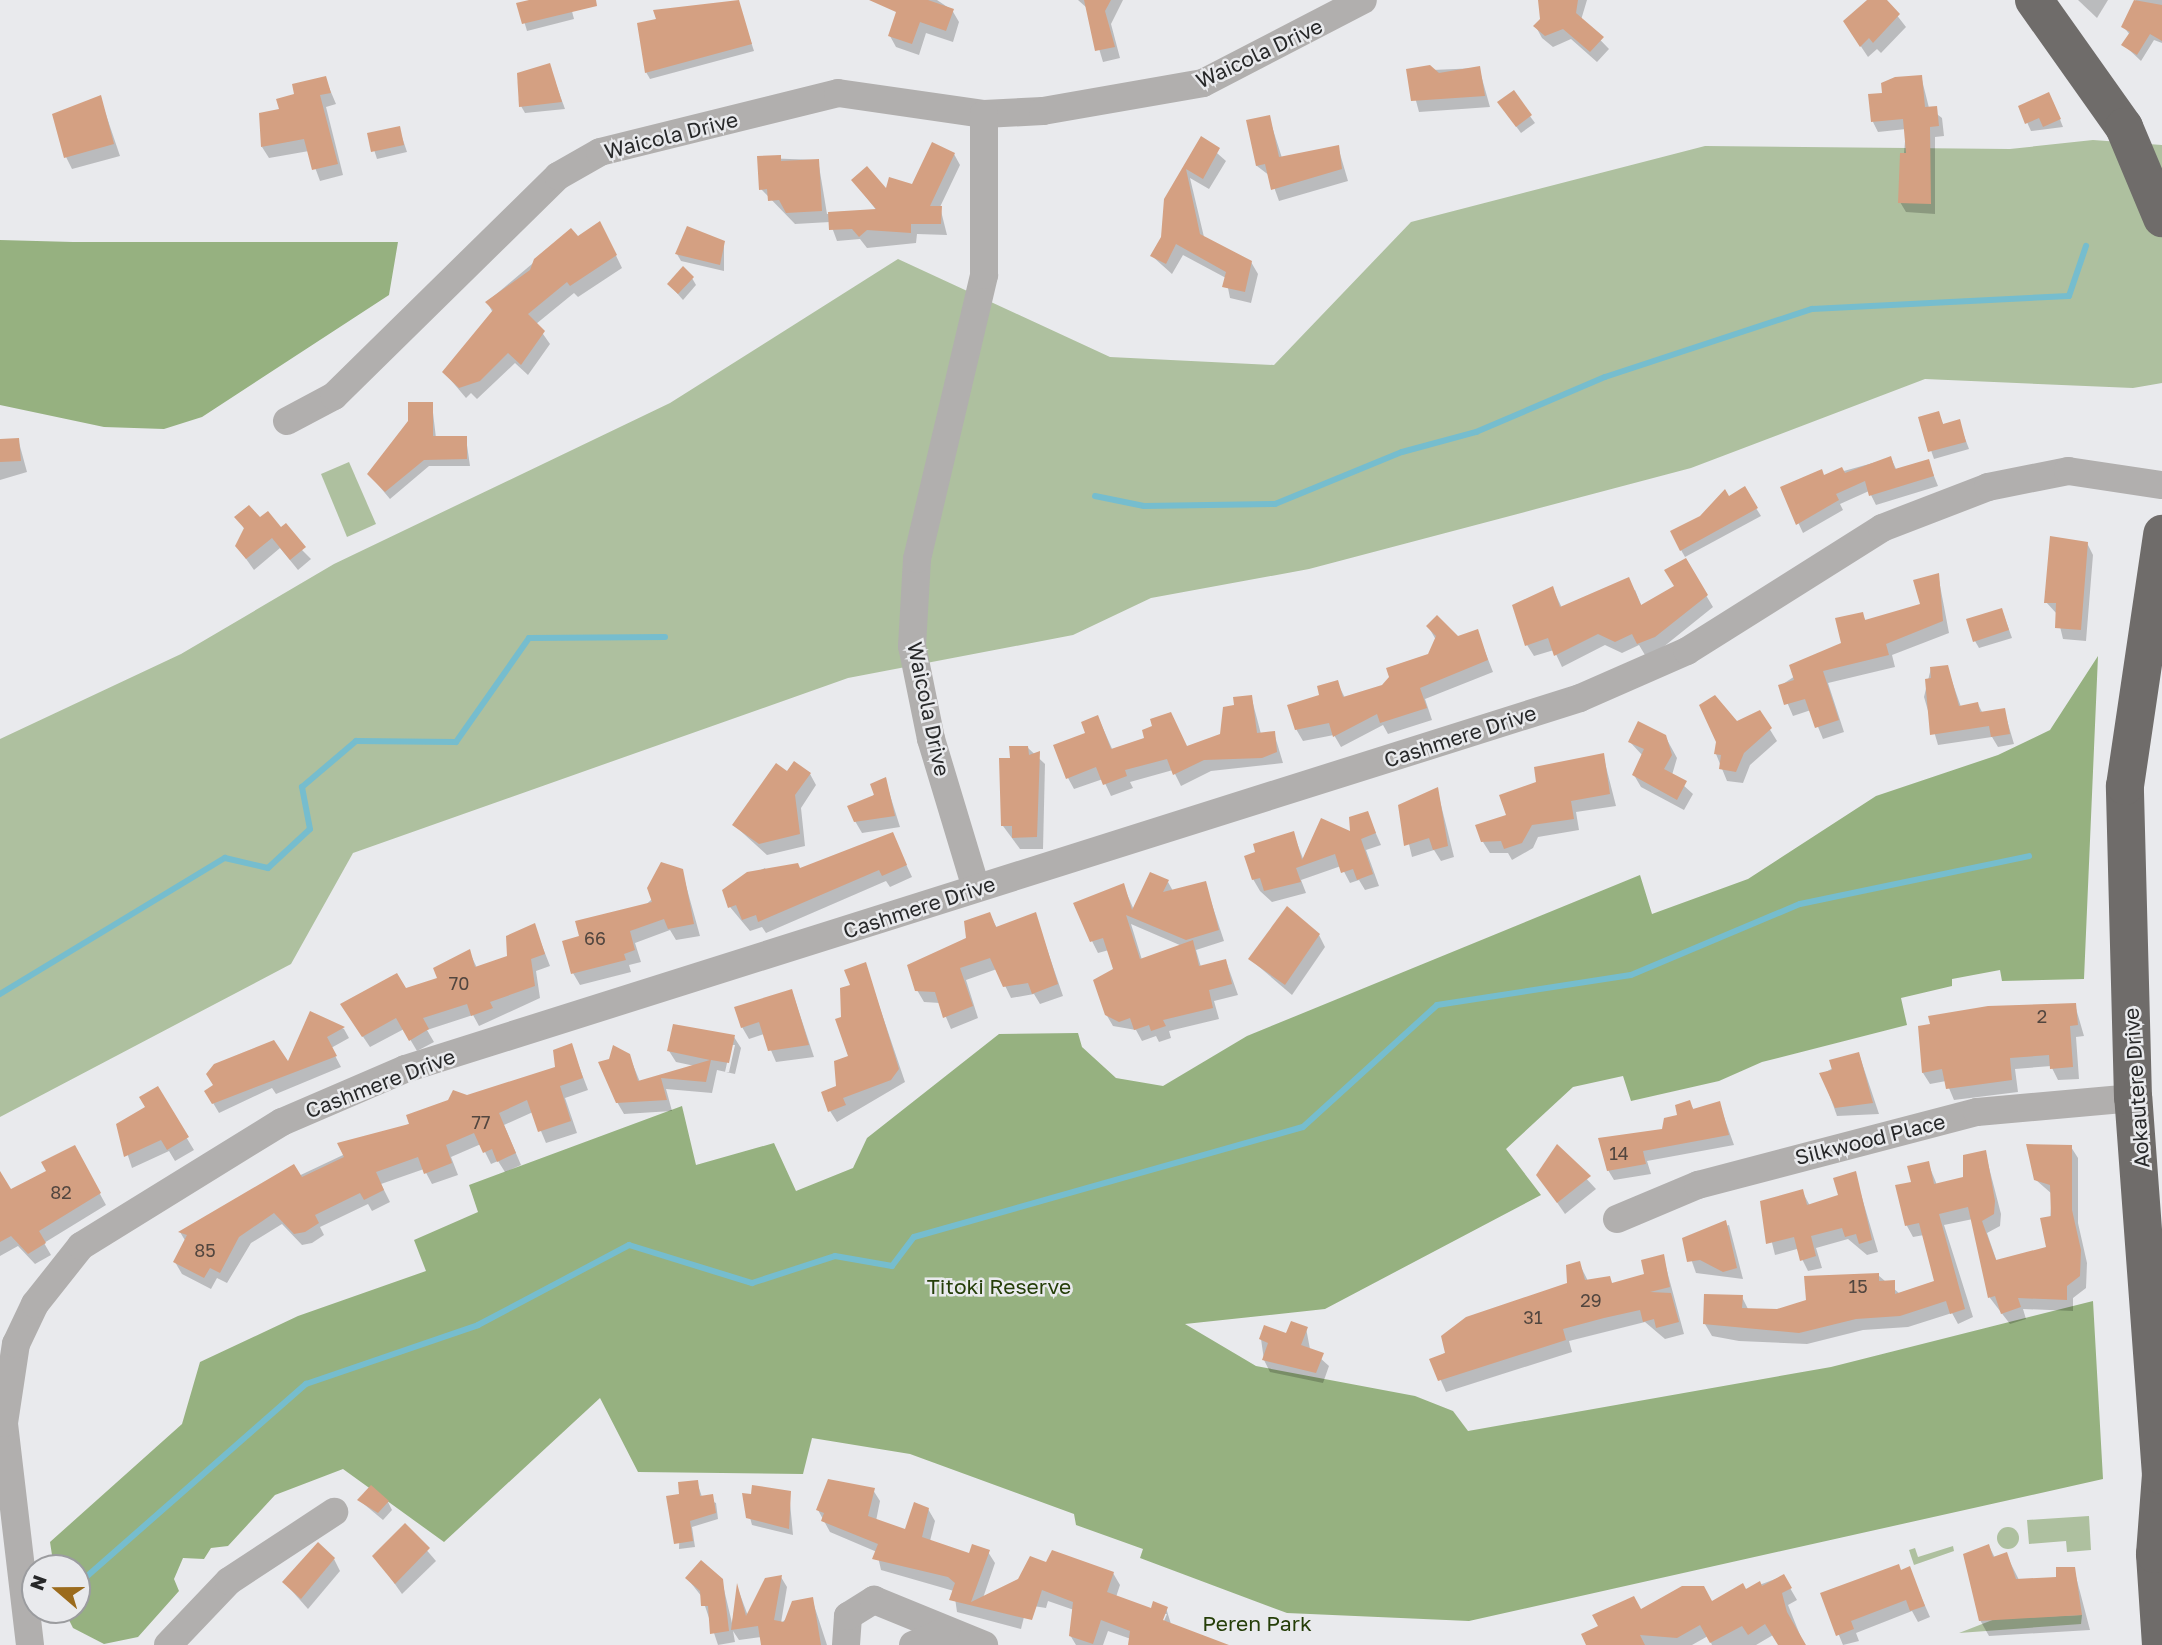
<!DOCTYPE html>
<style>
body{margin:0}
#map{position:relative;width:2162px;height:1645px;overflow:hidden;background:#e9eaed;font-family:"Golos Text",sans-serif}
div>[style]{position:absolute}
.green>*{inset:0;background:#aec09f}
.round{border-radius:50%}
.forest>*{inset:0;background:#96b180}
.shadow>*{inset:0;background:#0003}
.stream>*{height:6px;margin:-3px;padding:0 3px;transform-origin:3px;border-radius:3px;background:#76bdce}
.building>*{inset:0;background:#d4a082}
.minor>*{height:28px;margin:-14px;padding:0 14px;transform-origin:14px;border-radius:14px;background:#b1afae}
.highway>*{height:38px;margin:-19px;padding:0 19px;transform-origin:19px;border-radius:19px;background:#6f6c6a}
span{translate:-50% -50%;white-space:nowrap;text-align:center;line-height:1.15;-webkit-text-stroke:5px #e9eaed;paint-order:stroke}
.number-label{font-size:18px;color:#52463f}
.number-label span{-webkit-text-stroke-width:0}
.street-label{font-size:21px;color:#272829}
.park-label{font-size:21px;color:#253e08}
.north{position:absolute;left:21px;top:1554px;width:70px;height:70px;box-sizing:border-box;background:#e9eaed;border:2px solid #9b9c9f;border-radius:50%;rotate:290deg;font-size:19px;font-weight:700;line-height:28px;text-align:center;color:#272829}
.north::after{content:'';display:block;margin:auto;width:24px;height:32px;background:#9b6b1d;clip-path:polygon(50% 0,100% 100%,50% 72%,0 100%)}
</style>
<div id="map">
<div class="green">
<i style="clip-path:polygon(2093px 140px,2162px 145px,2162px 383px,2133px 388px,1925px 379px,1691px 468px,1309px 569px,1151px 598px,1073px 635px,848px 678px,353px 853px,291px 964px,0 1117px,0 739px,181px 654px,334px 564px,670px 403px,898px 259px,1110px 357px,1274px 365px,1411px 222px,1705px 146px,2010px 149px)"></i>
<i style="clip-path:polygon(349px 462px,376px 524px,347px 537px,321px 474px)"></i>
<i style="clip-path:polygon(2089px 1516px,2091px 1550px,2067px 1552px,2066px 1541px,2029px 1544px,2027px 1520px)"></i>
<i class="round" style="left:1997px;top:1527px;width:22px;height:22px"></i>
<i style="clip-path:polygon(1953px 1546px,1954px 1551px,1914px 1565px,1909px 1550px,1915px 1548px,1918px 1557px)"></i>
<i style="clip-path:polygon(2082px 1615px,2081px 1624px,1959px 1633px,1995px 1619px)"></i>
</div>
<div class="forest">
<i style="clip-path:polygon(0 240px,73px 242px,398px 242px,389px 295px,202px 417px,164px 429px,104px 427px,0 405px)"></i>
<i style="clip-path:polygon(2098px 656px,2084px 979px,2002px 981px,2000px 970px,1952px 979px,1952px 986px,1901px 998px,1907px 1025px,1762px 1062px,1719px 1081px,1631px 1101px,1623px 1076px,1573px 1087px,1506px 1149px,1541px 1195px,1325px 1309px,1185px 1324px,1256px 1366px,1415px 1396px,1453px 1411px,1468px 1431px,1831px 1367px,2093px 1301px,2103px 1479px,1469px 1621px,1287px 1613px,1140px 1558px,1143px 1549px,1076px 1525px,1074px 1514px,910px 1454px,812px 1438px,803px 1474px,638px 1472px,600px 1398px,444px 1542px,343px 1469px,275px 1495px,228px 1546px,211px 1548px,204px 1559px,183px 1558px,174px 1579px,179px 1591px,138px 1637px,104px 1644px,73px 1628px,64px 1610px,77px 1610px,77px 1568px,54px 1568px,50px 1542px,182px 1424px,200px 1362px,298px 1316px,426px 1271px,414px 1240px,478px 1212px,469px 1185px,682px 1106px,696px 1165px,774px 1143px,796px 1191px,853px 1168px,867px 1138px,999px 1034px,1078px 1033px,1082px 1047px,1116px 1078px,1163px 1086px,1247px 1036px,1640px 875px,1652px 914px,1748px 879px,1876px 796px,1998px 755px,2050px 730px)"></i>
</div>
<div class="shadow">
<i style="clip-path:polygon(536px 0,569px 0,574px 19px,527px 31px,519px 4px)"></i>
<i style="clip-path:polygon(901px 0,937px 0,952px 10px,959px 22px,953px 42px,926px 33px,919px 55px,896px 47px,890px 36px)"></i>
<i style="clip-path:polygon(1078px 0,1123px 0,1111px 24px,1120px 58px,1103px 62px,1087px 8px)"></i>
<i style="clip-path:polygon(1540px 0,1587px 0,1581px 20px,1609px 49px,1597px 62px,1571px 39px,1553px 47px,1542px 38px,1536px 27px,1542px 20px)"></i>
<i style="clip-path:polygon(1870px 0,1885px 0,1906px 27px,1881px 53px,1877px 49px,1868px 57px,1852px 33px)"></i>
<i style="clip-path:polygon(2078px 0,2108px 0,2097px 18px)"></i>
<i style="clip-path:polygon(2136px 0,2162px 0,2162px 43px,2154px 40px,2141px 61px,2124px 45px,2130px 35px,2123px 26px)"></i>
<i style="clip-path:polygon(738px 2px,754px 51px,650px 79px,646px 72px)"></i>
<i style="clip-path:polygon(549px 65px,565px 109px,525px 113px,521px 106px)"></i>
<i style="clip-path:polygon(1479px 68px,1490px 107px,1419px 112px,1408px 71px)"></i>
<i style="clip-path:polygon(1921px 76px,1929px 108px,1942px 118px,1944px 136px,1935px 137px,1935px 214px,1906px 212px,1900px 202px,1906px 129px,1878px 132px,1873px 122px,1884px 94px)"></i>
<i style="clip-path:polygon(325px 78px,336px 104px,326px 107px,343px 175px,320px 181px,309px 151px,269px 158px,262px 147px,297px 95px)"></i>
<i style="clip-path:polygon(1513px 93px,1535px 123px,1521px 133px,1504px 110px)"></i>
<i style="clip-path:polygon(100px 97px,120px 156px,72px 169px,66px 157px)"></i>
<i style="clip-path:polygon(2053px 102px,2063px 127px,2031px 131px,2020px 107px)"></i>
<i style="clip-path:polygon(1269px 117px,1282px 158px,1338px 147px,1348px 181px,1279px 201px,1270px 176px,1257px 166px,1248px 121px)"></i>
<i style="clip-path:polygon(399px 128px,407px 152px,377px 159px,369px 134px)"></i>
<i style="clip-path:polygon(1201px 139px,1226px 161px,1209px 189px,1190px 178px,1204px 237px,1251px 262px,1258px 274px,1251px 303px,1230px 298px,1226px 278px,1183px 255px,1172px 274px,1152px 256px,1162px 238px,1166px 200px)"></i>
<i style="clip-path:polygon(954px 154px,960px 165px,940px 207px,947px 235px,917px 234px,916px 243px,867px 248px,860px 239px,837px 241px,830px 222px,795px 224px,761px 189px,759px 158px,818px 160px,827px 214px,877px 211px,853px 180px,887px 191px,913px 186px)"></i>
<i style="clip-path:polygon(571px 231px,577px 239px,606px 235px,622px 268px,578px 297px,574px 293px,536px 324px,550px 344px,528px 375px,515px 363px,477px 399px,471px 393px,466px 398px,444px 372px,493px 313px,487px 302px)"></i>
<i style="clip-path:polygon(724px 243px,724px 271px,681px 261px,677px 254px)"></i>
<i style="clip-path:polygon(692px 278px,696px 285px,683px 300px,669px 284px)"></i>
<i style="clip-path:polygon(432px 404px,436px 438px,466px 438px,470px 466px,429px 466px,390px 499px,369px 474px)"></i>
<i style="clip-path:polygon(1938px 413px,1944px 426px,1959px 422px,1969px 449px,1934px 459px,1920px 418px)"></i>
<i style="clip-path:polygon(18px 439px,27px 472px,0 480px,0 441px)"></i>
<i style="clip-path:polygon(1891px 458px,1897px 471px,1928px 461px,1938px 486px,1876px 505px,1869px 491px,1840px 504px,1843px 510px,1803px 533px,1782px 488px)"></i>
<i style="clip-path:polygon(1744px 489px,1761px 516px,1685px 557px,1681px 550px,1701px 517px)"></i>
<i style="clip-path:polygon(237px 517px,281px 529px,311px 559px,298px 570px,280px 548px,254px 570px,237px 546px,245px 530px)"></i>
<i style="clip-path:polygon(2087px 543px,2093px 555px,2086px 641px,2063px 639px,2057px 614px,2046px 602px)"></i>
<i style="clip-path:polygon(1685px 560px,1713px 607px,1662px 648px,1645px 655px,1639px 645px,1622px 653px,1605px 645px,1562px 667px,1554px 650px,1534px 656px,1527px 645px,1553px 589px,1562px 608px,1635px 590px,1642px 607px,1676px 587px)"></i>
<i style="clip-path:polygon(1938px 575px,1949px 633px,1892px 655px,1895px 667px,1828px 683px,1844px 732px,1823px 739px,1811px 710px,1793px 716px,1780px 686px,1843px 644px,1862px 614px,1866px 621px,1922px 606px)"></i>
<i style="clip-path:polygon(2002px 610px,2012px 638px,1979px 648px,1975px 641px)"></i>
<i style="clip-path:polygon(1428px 626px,1457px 638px,1477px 631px,1493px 672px,1425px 699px,1432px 720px,1388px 734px,1383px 725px,1341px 747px,1334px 735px,1303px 741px,1296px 729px,1337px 682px,1345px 698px,1383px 686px,1429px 656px,1436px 640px)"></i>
<i style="clip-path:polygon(1947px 667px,1961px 707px,1978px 704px,1983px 714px,2004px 710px,2014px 744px,1998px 747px,1992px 737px,1938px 745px,1924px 697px,1931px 668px)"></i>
<i style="clip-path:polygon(1251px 696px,1261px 734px,1274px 733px,1283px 763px,1211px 771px,1181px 786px,1173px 770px,1130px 782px,1133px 788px,1111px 796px,1103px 779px,1074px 789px,1068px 778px,1098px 717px,1113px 751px,1188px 747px,1222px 735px,1236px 707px)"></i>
<i style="clip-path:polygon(1759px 712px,1777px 741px,1750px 765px,1743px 783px,1727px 781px,1716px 754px,1736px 723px)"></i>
<i style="clip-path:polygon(1665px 736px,1677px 758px,1672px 775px,1693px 794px,1684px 810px,1641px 787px,1634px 775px,1643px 756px,1630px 742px)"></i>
<i style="clip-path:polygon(1027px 747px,1045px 764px,1043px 849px,1020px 849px,1003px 826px,1011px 760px)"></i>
<i style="clip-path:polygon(1603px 755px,1616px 806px,1576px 812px,1579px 830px,1538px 837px,1533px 848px,1512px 860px,1508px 853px,1490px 853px,1483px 842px,1508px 816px)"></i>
<i style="clip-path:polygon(788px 773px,810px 774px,816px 785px,801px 808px,805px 846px,767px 855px,734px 825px)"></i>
<i style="clip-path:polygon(885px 779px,900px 827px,862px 833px,855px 821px)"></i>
<i style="clip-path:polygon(1437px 789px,1454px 857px,1441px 861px,1434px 850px,1412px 857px,1400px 806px)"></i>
<i style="clip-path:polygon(1367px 813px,1381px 845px,1366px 850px,1379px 886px,1365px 890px,1359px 880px,1350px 883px,1341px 866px,1301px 880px,1306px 893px,1272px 902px,1260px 891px,1253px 879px,1293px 833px,1304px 861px,1352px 834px)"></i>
<i style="clip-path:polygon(892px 834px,912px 877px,890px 887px,886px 881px,766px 933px,762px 927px,750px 931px,730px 907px,733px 883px,765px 868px,768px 875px,800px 870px)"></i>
<i style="clip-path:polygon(682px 871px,700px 936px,676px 940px,670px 930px,635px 943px,641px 962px,629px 965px,631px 972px,580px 985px,573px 973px)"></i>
<i style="clip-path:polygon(evenodd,1168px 882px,1173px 891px,1205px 883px,1224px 941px,1196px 950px,1201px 967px,1226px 961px,1238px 995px,1214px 1001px,1219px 1019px,1169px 1031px,1171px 1038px,1159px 1042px,1156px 1036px,1142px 1041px,1136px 1030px,1113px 1026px,1106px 1014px,1115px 970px,1109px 950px,1098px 953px,1092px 941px,1123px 885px,1134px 910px,1168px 882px,1131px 924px,1182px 946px,1142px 960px,1131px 924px)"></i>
<i style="clip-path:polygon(989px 914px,997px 928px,1035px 914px,1063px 996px,1040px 1004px,1034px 994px,1011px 998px,997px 969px,966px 980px,978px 1018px,951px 1029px,940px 1003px,924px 1002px,917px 990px)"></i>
<i style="clip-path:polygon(534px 925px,550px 966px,536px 971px,540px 998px,479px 1026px,473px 1015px,427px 1030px,434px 1042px,417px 1051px,404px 1029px,370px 1047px,349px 1016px,439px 979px,469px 951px,477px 968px,508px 957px)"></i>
<i style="clip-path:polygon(1319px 935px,1325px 947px,1292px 995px,1250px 959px)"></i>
<i style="clip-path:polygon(865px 964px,905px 1082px,837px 1122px,830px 1111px,850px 1057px,843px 1018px)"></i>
<i style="clip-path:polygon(792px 991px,814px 1057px,776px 1062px,764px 1034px,749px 1039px,742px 1027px)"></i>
<i style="clip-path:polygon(2075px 1005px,2084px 1036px,2076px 1037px,2079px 1079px,2058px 1080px,2051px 1066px,2015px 1069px,2018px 1092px,1954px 1100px,1946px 1081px,1930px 1084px,1923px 1073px,1920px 1028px)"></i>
<i style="clip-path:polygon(311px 1014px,344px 1029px,349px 1038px,331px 1048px,341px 1067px,276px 1094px,272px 1088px,219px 1113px,206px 1091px,288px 1064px)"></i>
<i style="clip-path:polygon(evenodd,734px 1037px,741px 1048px,735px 1074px,717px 1070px,712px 1093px,666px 1089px,672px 1111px,624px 1114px,617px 1102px,629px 1055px,640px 1082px,695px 1066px,676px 1062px,669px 1051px,734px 1037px,731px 1045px,735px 1045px,729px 1072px,725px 1072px,731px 1045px)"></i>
<i style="clip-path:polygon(571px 1045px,588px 1090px,565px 1098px,577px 1133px,546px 1143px,533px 1112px,504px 1125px,521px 1165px,505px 1172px,498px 1161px,491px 1164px,481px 1144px,451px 1157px,458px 1175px,432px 1184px,424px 1169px,381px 1184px,390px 1202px,372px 1211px,368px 1204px,320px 1227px,324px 1235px,312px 1243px,302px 1245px,282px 1224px,251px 1243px,227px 1283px,217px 1278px,211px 1289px,182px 1274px,175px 1262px,186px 1242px,180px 1232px,466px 1097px,557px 1068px)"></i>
<i style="clip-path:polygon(1859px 1054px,1879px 1114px,1837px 1116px,1822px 1074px)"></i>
<i style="clip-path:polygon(157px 1089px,194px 1150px,175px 1161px,169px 1151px,132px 1168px,118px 1125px,148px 1108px)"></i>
<i style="clip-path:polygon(1689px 1102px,1694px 1110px,1719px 1103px,1734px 1145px,1647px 1161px,1651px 1174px,1614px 1180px,1608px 1170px,1664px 1131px)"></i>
<i style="clip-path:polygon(74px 1147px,106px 1205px,44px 1243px,51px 1255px,35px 1264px,18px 1246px,0 1256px,0 1195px,48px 1172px)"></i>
<i style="clip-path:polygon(1557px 1147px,1596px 1189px,1565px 1214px,1538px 1175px)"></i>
<i style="clip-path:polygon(2071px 1147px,2078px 1158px,2078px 1223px,2087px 1263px,2086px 1288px,2073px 1298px,2073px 1311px,2023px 1309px,2026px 1319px,2010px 1324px,1990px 1298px,1973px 1219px,1944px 1225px,1973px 1317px,1958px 1324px,1952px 1313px,1908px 1327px,1863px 1330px,1807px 1344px,1739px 1341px,1712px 1336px,1705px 1324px,1742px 1297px,1748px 1309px,1777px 1311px,1878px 1275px,1900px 1294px,1936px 1282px,1924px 1235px,1913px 1237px,1907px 1226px,1897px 1187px,1913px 1183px,1928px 1163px,1937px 1185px,1965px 1179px,1985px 1152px,2001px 1214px,2000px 1226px,1987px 1233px,1997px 1262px,2048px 1248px,2052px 1194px,2036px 1180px)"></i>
<i style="clip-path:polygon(1855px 1174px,1878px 1252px,1867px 1255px,1848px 1239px,1816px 1248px,1822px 1268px,1808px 1271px,1797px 1249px,1775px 1255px,1762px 1202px,1802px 1191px,1810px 1206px,1840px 1197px)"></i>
<i style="clip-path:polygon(1729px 1225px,1743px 1279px,1696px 1273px,1684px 1239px)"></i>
<i style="clip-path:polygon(1663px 1256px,1684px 1334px,1665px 1339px,1645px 1322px,1569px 1341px,1572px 1352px,1446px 1392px,1432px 1360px,1569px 1284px,1579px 1263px,1588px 1281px,1612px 1284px,1646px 1275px)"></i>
<i style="clip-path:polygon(1306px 1328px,1310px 1349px,1329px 1366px,1323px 1383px,1270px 1372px,1264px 1360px,1261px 1339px)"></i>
<i style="clip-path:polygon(697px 1482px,702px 1497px,716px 1503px,718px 1519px,692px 1527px,695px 1547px,679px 1549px,681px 1496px)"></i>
<i style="clip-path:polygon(evenodd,873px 1490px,880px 1501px,876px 1521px,906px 1531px,928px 1509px,935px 1521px,930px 1541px,970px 1555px,988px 1552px,995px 1563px,983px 1598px,1047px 1564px,1113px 1573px,1120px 1585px,1116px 1597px,1152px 1611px,1166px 1608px,1171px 1624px,1219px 1645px,1131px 1645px,1131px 1639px,1108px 1631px,1103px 1645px,1076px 1645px,1070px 1635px,1074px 1610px,1048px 1601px,1046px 1608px,1027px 1605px,1021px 1629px,957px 1612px,954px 1591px,881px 1570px,877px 1552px,830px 1532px,818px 1510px,873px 1490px,1163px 1614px,1167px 1614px,1161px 1628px,1163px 1614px)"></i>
<i style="clip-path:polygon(789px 1492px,793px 1535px,752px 1525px,744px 1495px)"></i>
<i style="clip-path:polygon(359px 1500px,388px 1502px,392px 1510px,383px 1520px)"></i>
<i style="clip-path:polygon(405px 1525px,436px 1561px,402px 1594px,375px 1556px)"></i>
<i style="clip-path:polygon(1989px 1546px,1995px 1558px,2006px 1554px,2019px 1580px,2058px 1579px,2074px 1569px,2090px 1630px,1989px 1636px,1980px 1620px)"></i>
<i style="clip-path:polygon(334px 1559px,340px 1571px,308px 1609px,284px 1582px)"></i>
<i style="clip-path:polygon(1909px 1569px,1930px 1617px,1918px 1622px,1912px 1611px,1856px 1633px,1859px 1641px,1843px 1645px,1822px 1594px)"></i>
<i style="clip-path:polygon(1783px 1576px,1797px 1600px,1788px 1605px,1804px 1645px,1779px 1645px,1773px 1635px,1756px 1645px,1712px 1645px,1708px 1636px,1692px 1645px,1588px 1645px,1641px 1611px,1711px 1603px)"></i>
<i style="clip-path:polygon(781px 1577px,787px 1587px,781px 1623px,812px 1599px,827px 1645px,763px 1645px,761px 1637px,739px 1640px,733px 1631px,735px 1642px,718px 1645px,702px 1597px,687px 1578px,722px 1581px,732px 1623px,738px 1589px,748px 1616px)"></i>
</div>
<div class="stream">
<i style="left:1095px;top:496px;width:50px;rotate:11.5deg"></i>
<i style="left:1144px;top:506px;width:131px;rotate:-0.9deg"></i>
<i style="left:1275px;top:504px;width:137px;rotate:-22.3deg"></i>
<i style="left:1402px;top:452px;width:77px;rotate:-15.1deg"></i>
<i style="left:1476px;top:432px;width:140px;rotate:-23.1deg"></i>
<i style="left:1605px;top:377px;width:218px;rotate:-18.2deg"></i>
<i style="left:1812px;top:309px;width:257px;rotate:-2.9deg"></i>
<i style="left:2069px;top:296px;width:53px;rotate:-71.2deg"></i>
<i style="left:0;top:994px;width:263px;rotate:-31.2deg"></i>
<i style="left:225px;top:858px;width:44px;rotate:13.1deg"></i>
<i style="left:268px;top:868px;width:57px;rotate:-42.9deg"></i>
<i style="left:310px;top:829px;width:43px;rotate:-100.8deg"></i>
<i style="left:302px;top:787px;width:71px;rotate:-40.4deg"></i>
<i style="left:356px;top:741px;width:100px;rotate:0.6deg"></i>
<i style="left:456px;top:742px;width:127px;rotate:-54.9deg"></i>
<i style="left:529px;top:638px;width:136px;rotate:-0.4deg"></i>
<i style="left:77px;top:1585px;width:305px;rotate:-41.3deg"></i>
<i style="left:306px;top:1384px;width:182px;rotate:-18.9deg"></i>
<i style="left:478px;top:1325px;width:171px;rotate:-27.9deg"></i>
<i style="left:629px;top:1245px;width:129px;rotate:17.2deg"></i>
<i style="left:752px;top:1283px;width:87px;rotate:-18deg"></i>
<i style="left:835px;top:1256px;width:58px;rotate:10deg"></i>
<i style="left:892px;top:1266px;width:36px;rotate:-53deg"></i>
<i style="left:914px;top:1237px;width:404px;rotate:-15.8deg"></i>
<i style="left:1303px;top:1127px;width:181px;rotate:-42.3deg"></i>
<i style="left:1437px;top:1005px;width:196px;rotate:-8.8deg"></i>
<i style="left:1631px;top:975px;width:183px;rotate:-22.8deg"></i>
<i style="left:1800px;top:904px;width:234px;rotate:-11.8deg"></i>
</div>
<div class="building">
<i style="clip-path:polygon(529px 0,596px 0,597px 6px,522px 24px,516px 3px)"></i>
<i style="clip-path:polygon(739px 0,752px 44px,645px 73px,637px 23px,656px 19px,653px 10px)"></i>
<i style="clip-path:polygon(869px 0,928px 0,954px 9px,946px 31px,920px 22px,912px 44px,888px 36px,896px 12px)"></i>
<i style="clip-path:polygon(1084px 0,1111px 0,1105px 11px,1115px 47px,1095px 51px)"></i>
<i style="clip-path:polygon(1538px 0,1578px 0,1576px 13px,1604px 37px,1590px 52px,1563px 29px,1545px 36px,1533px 26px,1540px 19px)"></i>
<i style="clip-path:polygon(1867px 0,1887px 0,1900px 14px,1873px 43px,1869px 38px,1860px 47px,1843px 21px)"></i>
<i style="clip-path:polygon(2134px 0,2162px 5px,2162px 41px,2150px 34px,2137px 55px,2121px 45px,2130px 32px,2121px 27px)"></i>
<i style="clip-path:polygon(550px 63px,562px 102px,519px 107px,517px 73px)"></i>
<i style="clip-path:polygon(1430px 65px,1439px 73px,1480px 66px,1485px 96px,1411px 101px,1406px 69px)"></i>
<i style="clip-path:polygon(1922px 75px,1925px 107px,1937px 106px,1939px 126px,1930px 127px,1931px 204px,1898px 203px,1900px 153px,1906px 153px,1903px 119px,1871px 122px,1868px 94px,1882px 93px,1881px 83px,1895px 77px)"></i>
<i style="clip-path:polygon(326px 76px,331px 93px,320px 95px,338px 164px,312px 170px,304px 139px,261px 147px,259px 113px,279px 109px,276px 99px,294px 94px,292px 84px)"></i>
<i style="clip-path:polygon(1514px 90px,1532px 115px,1516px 127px,1497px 102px)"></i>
<i style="clip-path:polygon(2049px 92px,2061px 119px,2043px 127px,2039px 118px,2025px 124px,2018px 106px)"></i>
<i style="clip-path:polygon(101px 95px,114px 144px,64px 158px,52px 114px)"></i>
<i style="clip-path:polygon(1270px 115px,1279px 157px,1339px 145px,1342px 169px,1271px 190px,1265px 164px,1256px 166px,1246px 120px)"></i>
<i style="clip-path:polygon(400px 126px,404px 145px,371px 152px,367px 133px)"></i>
<i style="clip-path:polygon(1201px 136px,1220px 148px,1203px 179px,1186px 169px,1200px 234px,1252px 261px,1245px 292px,1222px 287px,1226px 272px,1176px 244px,1166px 264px,1150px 256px,1161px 237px,1164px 199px)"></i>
<i style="clip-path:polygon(932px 142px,955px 153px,930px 206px,942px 206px,941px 224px,911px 224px,911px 233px,867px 230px,859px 237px,852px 229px,829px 230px,828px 212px,876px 209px,851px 180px,867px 166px,886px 188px,889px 177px,912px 184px)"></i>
<i style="clip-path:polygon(781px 155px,781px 161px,819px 159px,822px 211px,786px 213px,779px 200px,768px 201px,767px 189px,759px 190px,757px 156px)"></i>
<i style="clip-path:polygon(600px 221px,617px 255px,570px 286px,567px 282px,528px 314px,545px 331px,521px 365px,508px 353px,480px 381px,459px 388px,442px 372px,493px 310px,485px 302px,530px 270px,534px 259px,571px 228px,578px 236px)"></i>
<i style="clip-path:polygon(687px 226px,725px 241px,720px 265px,675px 254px)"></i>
<i style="clip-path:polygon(683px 266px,694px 277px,678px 294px,667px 284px)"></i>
<i style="clip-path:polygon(408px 402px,433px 402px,433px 436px,467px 436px,467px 459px,424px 460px,385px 492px,367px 474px,408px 421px)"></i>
<i style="clip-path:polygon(1939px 411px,1943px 424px,1960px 419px,1966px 442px,1928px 452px,1918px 417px)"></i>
<i style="clip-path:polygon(19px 438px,21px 461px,0 462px,0 439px)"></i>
<i style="clip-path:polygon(1891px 456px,1895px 469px,1929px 459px,1934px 476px,1869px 496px,1865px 481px,1836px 494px,1839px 500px,1796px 525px,1780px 487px,1822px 469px,1824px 475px,1842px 467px,1845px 473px)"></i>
<i style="clip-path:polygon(1745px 486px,1758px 508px,1680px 551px,1670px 531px,1700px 516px,1725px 489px,1729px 496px)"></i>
<i style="clip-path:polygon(249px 505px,260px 517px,268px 511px,281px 527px,286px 523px,306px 547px,290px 560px,272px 538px,246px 559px,235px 546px,244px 528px,234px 517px)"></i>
<i style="clip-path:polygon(2050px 536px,2088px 542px,2081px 630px,2055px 628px,2056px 603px,2044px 603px)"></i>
<i style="clip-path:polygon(1686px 558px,1708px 595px,1655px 637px,1637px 644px,1632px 634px,1615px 642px,1598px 634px,1554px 656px,1548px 638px,1525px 646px,1512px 605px,1553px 586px,1560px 607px,1629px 577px,1641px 605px,1674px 586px,1664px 570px)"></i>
<i style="clip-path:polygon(1939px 573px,1943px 621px,1886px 644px,1889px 655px,1823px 671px,1839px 720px,1815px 728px,1805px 699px,1784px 705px,1778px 685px,1794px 680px,1789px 665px,1841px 643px,1835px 618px,1863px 612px,1865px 620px,1920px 604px,1913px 580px)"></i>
<i style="clip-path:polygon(2002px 608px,2009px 630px,1973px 642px,1966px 619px)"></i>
<i style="clip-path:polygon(1437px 615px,1458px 636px,1478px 629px,1488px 660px,1420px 688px,1427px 708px,1380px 723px,1377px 714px,1333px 737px,1329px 723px,1295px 730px,1287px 705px,1319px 695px,1317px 686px,1338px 680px,1343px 697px,1382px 685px,1389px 677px,1386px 668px,1428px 654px,1436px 636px,1426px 626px)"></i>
<i style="clip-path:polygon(1948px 665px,1959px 706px,1978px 702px,1980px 712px,2005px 708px,2010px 734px,1991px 737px,1989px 726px,1930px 735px,1925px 679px,1931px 678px,1930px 667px)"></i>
<i style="clip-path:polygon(1252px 695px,1257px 733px,1275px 731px,1277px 752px,1262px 758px,1204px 760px,1173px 775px,1167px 759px,1125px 770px,1127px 776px,1103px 785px,1096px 767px,1066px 779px,1053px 745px,1085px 733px,1081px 722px,1098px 715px,1111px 749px,1144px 738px,1142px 730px,1152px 726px,1150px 719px,1171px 712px,1187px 746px,1220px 734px,1223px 707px,1234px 705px,1233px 697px)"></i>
<i style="clip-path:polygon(1715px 695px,1737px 721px,1760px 710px,1772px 728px,1744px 753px,1736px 772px,1719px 769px,1721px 755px,1714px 754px,1716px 742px,1699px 705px)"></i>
<i style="clip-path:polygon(1638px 721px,1666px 735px,1672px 755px,1664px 769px,1687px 781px,1677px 800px,1632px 775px,1644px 749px,1628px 742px)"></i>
<i style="clip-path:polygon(1009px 746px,1028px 746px,1029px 755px,1040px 751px,1037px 837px,1012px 838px,1012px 826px,1001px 826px,999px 758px,1010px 758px)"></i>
<i style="clip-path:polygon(1604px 753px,1610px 794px,1571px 801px,1574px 819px,1532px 825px,1522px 843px,1504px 849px,1501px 841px,1481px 842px,1475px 825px,1506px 815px,1499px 795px,1536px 782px,1534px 767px)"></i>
<i style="clip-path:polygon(794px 761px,811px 773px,795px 795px,800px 834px,759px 844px,732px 825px,776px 763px,787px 771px)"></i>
<i style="clip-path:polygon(886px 777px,895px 816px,854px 822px,847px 806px,874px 795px,870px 784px)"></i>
<i style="clip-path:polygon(1438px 787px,1448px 846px,1433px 850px,1429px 838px,1404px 846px,1398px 805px)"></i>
<i style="clip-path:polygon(1368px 811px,1376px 833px,1361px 839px,1373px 874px,1357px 880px,1353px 869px,1341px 873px,1335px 854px,1296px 868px,1301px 882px,1264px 891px,1260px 878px,1252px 880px,1244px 856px,1255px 852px,1253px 844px,1294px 831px,1302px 860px,1321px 818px,1350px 831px,1349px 817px)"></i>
<i style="clip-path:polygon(893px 832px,907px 865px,882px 876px,879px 870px,758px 922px,756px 915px,742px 920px,736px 905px,728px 908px,722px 890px,747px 872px,798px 863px,800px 868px)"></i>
<i style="clip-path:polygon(661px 862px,683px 869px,694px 924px,668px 929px,664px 919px,630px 931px,635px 950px,624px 954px,626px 960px,571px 974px,562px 941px,579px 936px,575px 921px,652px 902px,647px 888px)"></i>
<i style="clip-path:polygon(1150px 872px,1169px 880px,1163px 892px,1206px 881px,1219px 930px,1186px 940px,1126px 915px,1140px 959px,1193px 940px,1199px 966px,1226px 959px,1232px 984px,1209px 990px,1213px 1008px,1163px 1020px,1166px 1026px,1151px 1031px,1149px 1025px,1134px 1030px,1130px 1018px,1119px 1022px,1105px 1015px,1093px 980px,1113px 969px,1103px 938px,1090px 942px,1073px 903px,1124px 883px,1132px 910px)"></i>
<i style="clip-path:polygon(1287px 906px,1320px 934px,1285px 985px,1248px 959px)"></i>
<i style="clip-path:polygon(990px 912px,996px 927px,1036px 912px,1058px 984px,1032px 994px,1028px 983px,1003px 987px,990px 958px,960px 968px,973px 1006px,943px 1018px,935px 992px,915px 991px,907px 965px,966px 938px,964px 921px)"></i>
<i style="clip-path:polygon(535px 923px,545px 954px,531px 959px,535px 986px,490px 1002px,493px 1008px,471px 1016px,467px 1004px,423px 1018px,429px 1029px,409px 1041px,396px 1018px,362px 1037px,340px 1004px,397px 973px,406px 988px,437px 978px,433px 968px,470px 949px,475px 967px,507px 956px,506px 936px)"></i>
<i style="clip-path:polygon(866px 962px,899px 1069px,891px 1080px,843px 1098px,846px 1105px,828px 1112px,821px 1092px,836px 1086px,834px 1061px,848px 1056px,835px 1019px,841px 1017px,840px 988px,850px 985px,844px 970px)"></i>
<i style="clip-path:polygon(792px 989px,809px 1045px,768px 1051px,759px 1022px,741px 1028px,734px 1007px)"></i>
<i style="clip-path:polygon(2076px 1003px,2078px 1025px,2070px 1026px,2073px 1067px,2050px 1069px,2049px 1055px,2010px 1058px,2012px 1080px,1946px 1089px,1942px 1069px,1922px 1073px,1918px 1026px,1930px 1024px,1928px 1016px,1988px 1006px)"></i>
<i style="clip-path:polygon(310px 1011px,345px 1027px,327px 1037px,337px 1056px,212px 1104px,204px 1091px,213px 1085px,206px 1074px,214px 1064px,274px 1040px,288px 1061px)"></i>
<i style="clip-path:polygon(673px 1024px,735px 1035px,729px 1063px,711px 1060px,706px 1082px,661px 1078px,667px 1100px,616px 1103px,598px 1062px,609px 1059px,613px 1045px,630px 1054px,638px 1081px,710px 1060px,667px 1051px)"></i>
<i style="clip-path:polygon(572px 1043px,583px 1078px,560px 1086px,571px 1121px,538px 1132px,527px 1100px,499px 1113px,516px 1153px,497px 1162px,492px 1149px,483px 1153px,474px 1133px,446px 1145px,452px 1163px,424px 1174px,418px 1157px,376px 1172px,384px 1190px,364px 1200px,360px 1193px,315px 1215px,319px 1223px,305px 1232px,294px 1234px,274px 1213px,239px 1237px,220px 1273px,210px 1268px,204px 1278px,173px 1262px,187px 1235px,178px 1232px,294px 1164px,302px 1177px,344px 1157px,337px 1143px,409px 1124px,406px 1115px,448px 1100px,453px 1090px,467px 1095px,555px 1067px,553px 1050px)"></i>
<i style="clip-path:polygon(1859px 1052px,1873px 1103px,1835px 1108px,1819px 1073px,1832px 1070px,1829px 1060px)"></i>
<i style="clip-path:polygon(158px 1086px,189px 1137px,167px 1150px,161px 1140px,124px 1157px,116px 1124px,145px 1107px,139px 1097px)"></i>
<i style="clip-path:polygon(1690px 1100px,1693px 1109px,1720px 1101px,1729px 1135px,1643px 1151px,1646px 1164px,1607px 1171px,1598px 1138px,1662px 1129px,1664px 1118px,1677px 1115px,1675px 1105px)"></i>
<i style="clip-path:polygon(1557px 1144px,1591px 1176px,1557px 1203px,1536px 1175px)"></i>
<i style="clip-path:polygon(2026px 1144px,2072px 1145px,2072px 1210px,2081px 1250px,2080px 1276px,2067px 1286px,2067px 1300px,2018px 1298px,2021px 1307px,2001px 1314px,1995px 1296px,1988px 1298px,1968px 1207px,1939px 1214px,1965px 1309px,1950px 1314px,1946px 1301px,1900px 1316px,1856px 1319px,1799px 1333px,1703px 1324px,1704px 1294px,1743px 1295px,1742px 1308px,1777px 1309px,1806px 1300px,1804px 1276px,1879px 1273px,1879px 1281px,1895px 1280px,1895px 1294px,1934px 1281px,1919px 1223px,1905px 1226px,1895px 1185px,1911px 1182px,1907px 1166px,1929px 1161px,1934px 1184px,1963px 1177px,1963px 1155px,1986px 1150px,1995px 1201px,1994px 1214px,1982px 1221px,1996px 1260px,2046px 1247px,2040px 1218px,2051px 1216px,2050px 1185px,2034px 1180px)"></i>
<i style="clip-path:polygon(75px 1145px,101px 1193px,39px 1231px,46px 1243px,28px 1254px,11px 1236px,0 1242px,0 1171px,11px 1189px,46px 1171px,41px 1162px)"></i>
<i style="clip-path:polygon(1856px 1171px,1872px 1240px,1859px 1244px,1856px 1234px,1845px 1237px,1842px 1228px,1811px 1236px,1816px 1256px,1800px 1261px,1794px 1237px,1766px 1244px,1760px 1201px,1803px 1189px,1807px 1205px,1838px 1195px,1833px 1178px)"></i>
<i style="clip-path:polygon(1726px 1220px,1737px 1268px,1723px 1272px,1700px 1260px,1687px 1262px,1682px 1238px)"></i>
<i style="clip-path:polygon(1664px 1254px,1670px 1287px,1650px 1292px,1671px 1293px,1679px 1322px,1656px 1328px,1654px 1319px,1643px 1322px,1640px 1310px,1604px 1318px,1563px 1329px,1566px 1340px,1438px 1381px,1429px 1359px,1445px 1353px,1441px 1336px,1466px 1317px,1567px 1283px,1566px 1265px,1580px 1261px,1585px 1280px,1610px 1276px,1612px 1283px,1644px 1274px,1641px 1260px)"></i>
<i style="clip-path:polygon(1291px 1321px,1308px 1327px,1301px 1345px,1324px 1353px,1316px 1373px,1262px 1360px,1268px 1343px,1259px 1339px,1264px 1325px,1286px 1333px)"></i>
<i style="clip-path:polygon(828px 1479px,875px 1488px,868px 1516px,905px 1529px,914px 1502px,929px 1508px,922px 1537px,969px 1553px,972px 1544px,990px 1550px,971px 1602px,1018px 1579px,1030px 1556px,1046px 1562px,1052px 1550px,1114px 1572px,1107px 1592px,1151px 1608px,1153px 1601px,1168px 1607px,1163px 1620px,1229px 1645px,1128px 1645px,1130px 1631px,1101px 1620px,1093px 1644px,1069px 1636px,1073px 1602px,1042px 1590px,1032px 1620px,949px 1600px,955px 1583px,948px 1577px,872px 1559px,878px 1544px,821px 1521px,824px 1513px,816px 1510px)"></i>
<i style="clip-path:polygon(698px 1480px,700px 1496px,713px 1494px,716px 1513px,690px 1521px,693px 1541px,674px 1544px,666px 1496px,679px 1494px,678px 1482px)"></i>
<i style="clip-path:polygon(371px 1485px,389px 1501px,378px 1513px,357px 1500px)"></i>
<i style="clip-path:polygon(752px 1485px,791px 1491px,789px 1529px,746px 1518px,742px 1493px,751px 1494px)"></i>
<i style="clip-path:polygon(405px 1523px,430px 1548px,395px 1584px,372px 1556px)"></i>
<i style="clip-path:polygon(318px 1542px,335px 1558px,301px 1599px,282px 1582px)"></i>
<i style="clip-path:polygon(1989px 1544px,1993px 1557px,2007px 1552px,2016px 1579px,2056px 1577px,2056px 1567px,2075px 1567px,2082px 1615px,1979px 1621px,1963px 1554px)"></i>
<i style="clip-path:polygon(701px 1560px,723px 1579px,729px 1631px,710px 1634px,708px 1606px,701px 1606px,700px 1591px,685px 1578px)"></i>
<i style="clip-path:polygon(1899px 1564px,1901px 1570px,1910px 1566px,1925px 1606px,1910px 1611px,1906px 1600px,1851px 1621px,1854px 1629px,1836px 1636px,1820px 1593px)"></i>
<i style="clip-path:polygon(1784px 1574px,1792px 1588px,1782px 1593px,1787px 1612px,1806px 1645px,1778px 1645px,1765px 1624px,1748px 1635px,1742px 1626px,1710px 1643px,1700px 1625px,1677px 1638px,1640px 1635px,1645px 1645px,1586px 1645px,1581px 1634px,1598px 1626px,1592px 1615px,1634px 1596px,1641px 1609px,1682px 1586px,1704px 1586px,1712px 1601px,1743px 1583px,1746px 1589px,1760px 1581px,1762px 1586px)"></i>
<i style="clip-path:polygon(782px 1575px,774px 1620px,784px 1622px,792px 1601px,813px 1597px,821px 1645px,761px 1645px,758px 1626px,731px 1630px,737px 1583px,746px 1616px,765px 1578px)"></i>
</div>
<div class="minor">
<i style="left:287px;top:421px;width:53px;rotate:-28deg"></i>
<i style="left:334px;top:396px;width:314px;rotate:-44.5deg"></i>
<i style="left:558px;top:176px;width:48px;rotate:-29.7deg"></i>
<i style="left:600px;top:152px;width:245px;rotate:-13.9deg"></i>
<i style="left:838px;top:93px;width:148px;rotate:8.2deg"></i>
<i style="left:984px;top:114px;width:59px;rotate:-2.9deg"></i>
<i style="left:1043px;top:111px;width:162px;rotate:-9.9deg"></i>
<i style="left:1203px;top:83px;width:180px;rotate:-27.4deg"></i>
<i style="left:976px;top:888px;width:156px;rotate:-106.8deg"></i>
<i style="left:931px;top:739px;width:95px;rotate:-101.5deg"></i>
<i style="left:912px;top:646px;width:87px;rotate:-86.7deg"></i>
<i style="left:917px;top:559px;width:292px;rotate:-76.7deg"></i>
<i style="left:984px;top:275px;width:161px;rotate:-90deg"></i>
<i style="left:1617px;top:1219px;width:88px;rotate:-22.8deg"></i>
<i style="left:1698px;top:1185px;width:288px;rotate:-14.7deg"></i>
<i style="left:1977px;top:1112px;width:157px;rotate:-5.1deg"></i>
<i style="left:30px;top:1645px;width:224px;rotate:-96.7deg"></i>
<i style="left:4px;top:1423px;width:80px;rotate:-81.4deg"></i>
<i style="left:16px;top:1344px;width:44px;rotate:-64.6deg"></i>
<i style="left:35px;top:1304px;width:74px;rotate:-51.6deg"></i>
<i style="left:81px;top:1246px;width:236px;rotate:-31.7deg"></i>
<i style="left:282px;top:1122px;width:134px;rotate:-23.3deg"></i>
<i style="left:405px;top:1069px;width:1232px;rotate:-17.52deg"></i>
<i style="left:1580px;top:698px;width:117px;rotate:-23.7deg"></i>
<i style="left:1687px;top:651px;width:231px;rotate:-32.2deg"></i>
<i style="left:1882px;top:528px;width:114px;rotate:-21.1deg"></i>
<i style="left:1988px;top:487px;width:82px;rotate:-11.3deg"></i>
<i style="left:2068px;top:471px;width:95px;rotate:8.5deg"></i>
<i style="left:168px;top:1645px;width:88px;rotate:-46.4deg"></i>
<i style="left:229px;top:1581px;width:126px;rotate:-33.3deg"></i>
<i style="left:846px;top:1645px;width:29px;rotate:-86deg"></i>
<i style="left:848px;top:1616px;width:31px;rotate:-32deg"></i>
<i style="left:874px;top:1600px;width:119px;rotate:22.2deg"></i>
<i style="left:913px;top:1645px;width:36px;rotate:-23deg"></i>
</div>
<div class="highway">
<i style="left:2034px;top:0;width:156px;rotate:54.7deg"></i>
<i style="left:2124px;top:127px;width:99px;rotate:67.3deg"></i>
<i style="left:2161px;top:1645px;width:91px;rotate:-93.8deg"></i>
<i style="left:2155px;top:1554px;width:79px;rotate:-85.7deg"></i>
<i style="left:2161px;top:1475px;width:378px;rotate:-94.2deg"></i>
<i style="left:2133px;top:1098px;width:312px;rotate:-91.5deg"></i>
<i style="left:2125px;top:786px;width:255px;rotate:-81.6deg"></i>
</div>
<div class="number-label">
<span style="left:595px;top:938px">66</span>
<span style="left:459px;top:983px">70</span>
<span style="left:2042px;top:1016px">2</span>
<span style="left:481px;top:1122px">77</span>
<span style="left:1619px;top:1153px">14</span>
<span style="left:61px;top:1192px">82</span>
<span style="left:205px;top:1250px">85</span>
<span style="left:1858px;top:1286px">15</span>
<span style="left:1591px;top:1300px">29</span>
<span style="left:1533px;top:1317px">31</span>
</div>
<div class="street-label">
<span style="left:1259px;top:53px;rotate:-25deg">Waicola Drive</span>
<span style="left:671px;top:135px;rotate:-14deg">Waicola Drive</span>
<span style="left:929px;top:709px;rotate:78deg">Waicola Drive</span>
<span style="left:1460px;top:736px;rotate:-18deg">Cashmere Drive</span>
<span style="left:919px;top:907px;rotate:-18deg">Cashmere Drive</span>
<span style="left:380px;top:1083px;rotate:-21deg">Cashmere Drive</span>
<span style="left:2136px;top:1088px;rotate:-94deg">Aokautere Drive</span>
<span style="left:1870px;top:1139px;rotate:-14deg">Silkwood Place</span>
</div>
<div class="park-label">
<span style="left:999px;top:1286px">Titoki Reserve</span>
<span style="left:1257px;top:1623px">Peren Park</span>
</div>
<div class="north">N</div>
</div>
